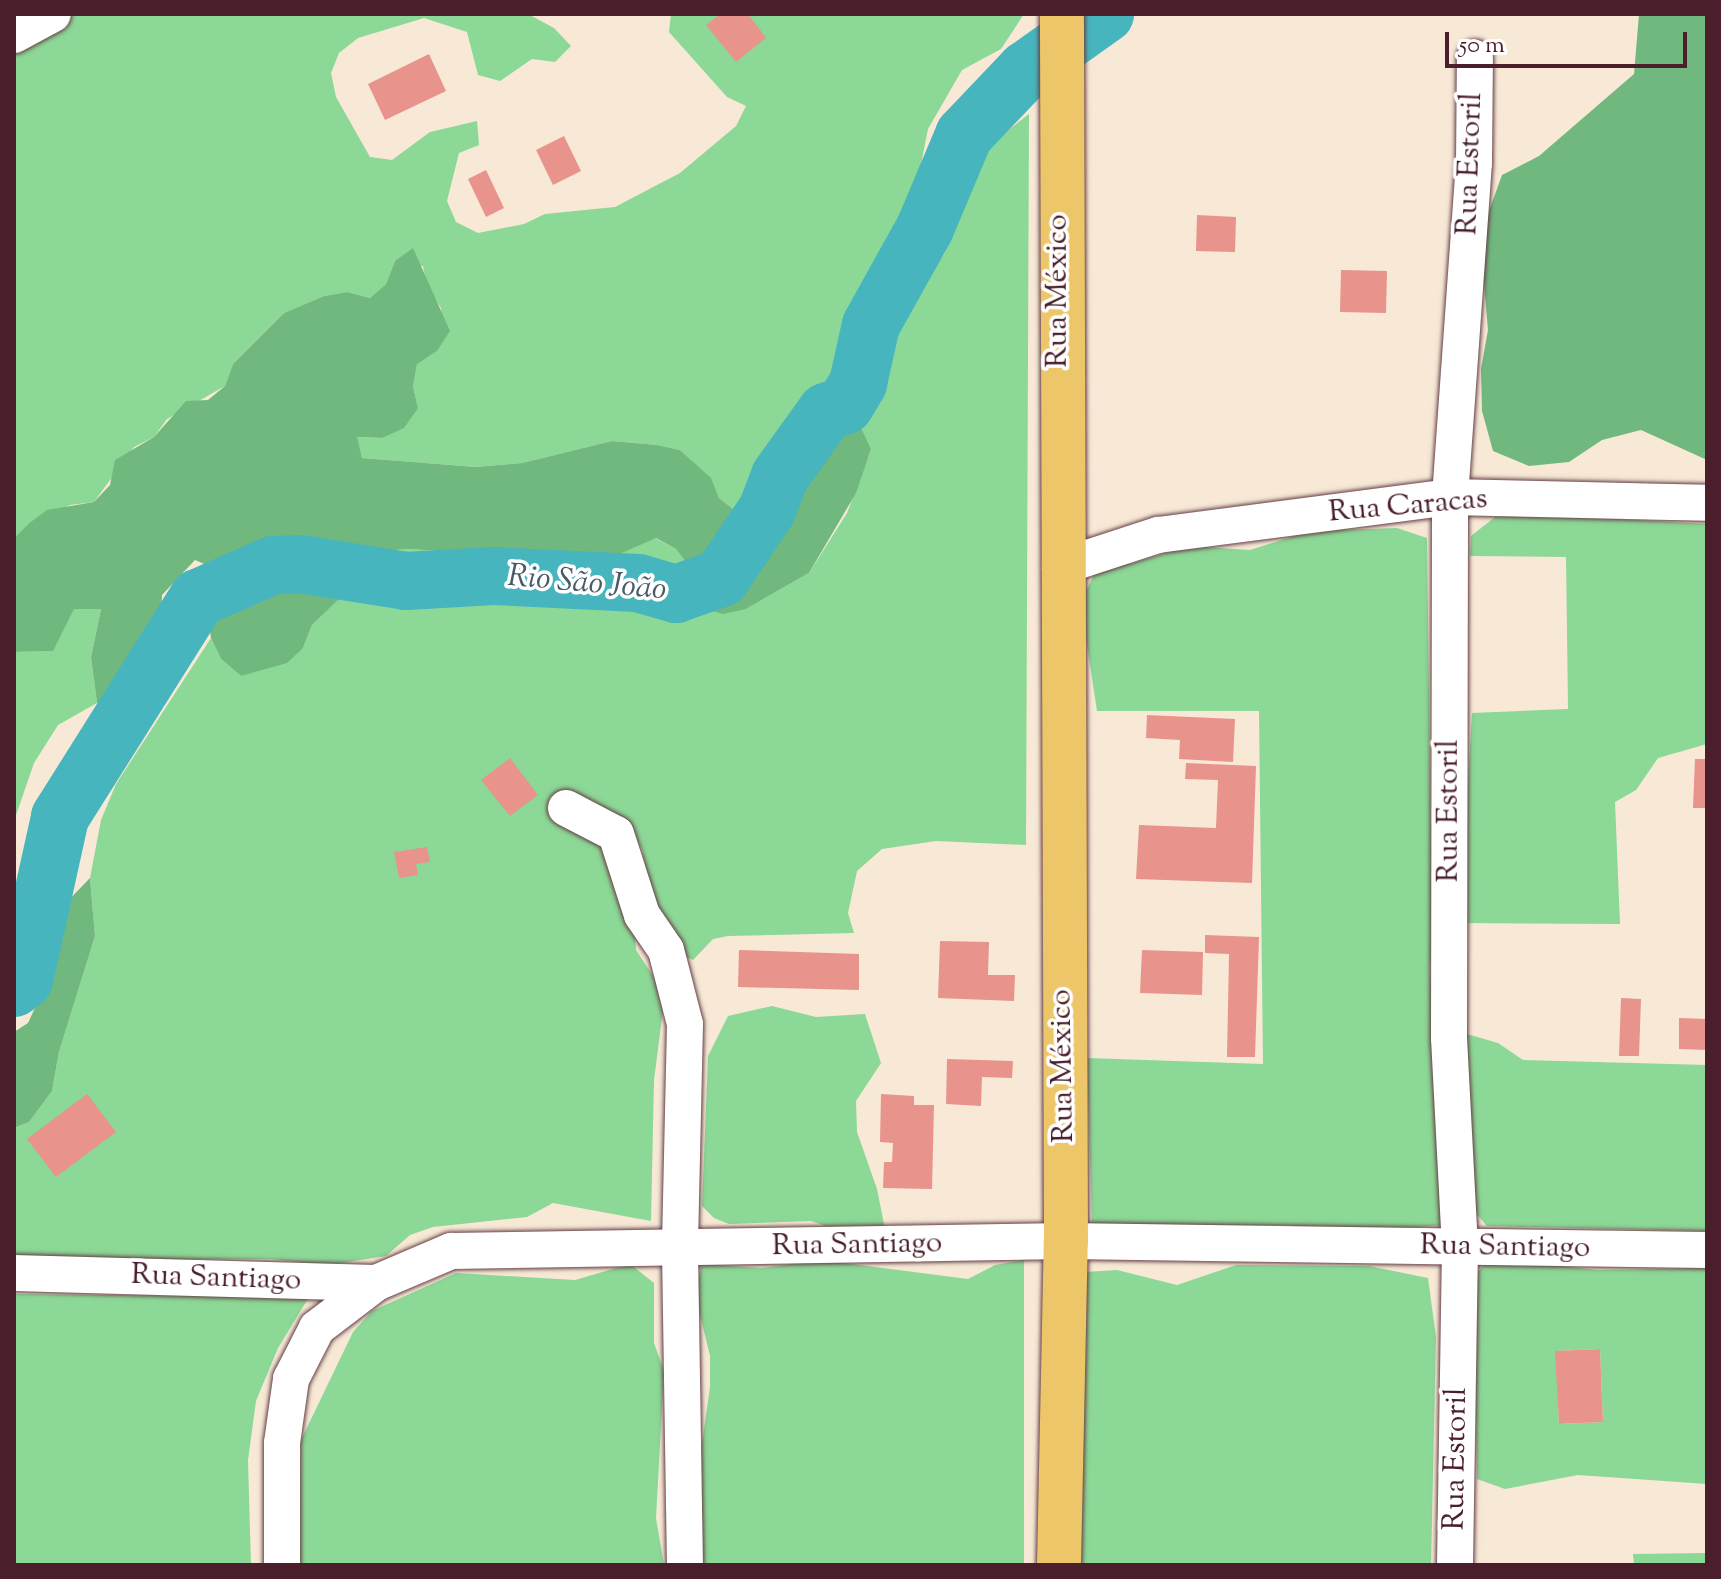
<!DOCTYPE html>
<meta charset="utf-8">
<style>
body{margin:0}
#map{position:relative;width:1721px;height:1579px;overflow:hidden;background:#f7e9d6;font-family:"Sorts Mill Goudy",serif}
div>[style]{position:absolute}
.green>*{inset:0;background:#8cd896}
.forest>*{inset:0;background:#71b87f}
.river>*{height:58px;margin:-29px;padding:0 29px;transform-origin:29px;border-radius:29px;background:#46b5be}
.building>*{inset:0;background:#e8938c}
.roads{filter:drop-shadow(0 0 2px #643d45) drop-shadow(0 0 2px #643d45)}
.street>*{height:36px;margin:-18px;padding:0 18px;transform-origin:18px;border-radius:18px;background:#fff}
.primary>*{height:44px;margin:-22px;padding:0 22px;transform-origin:22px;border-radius:22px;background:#ecc669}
span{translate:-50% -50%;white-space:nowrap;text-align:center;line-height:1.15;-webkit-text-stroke:7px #fff;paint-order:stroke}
.street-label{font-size:30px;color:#4a1f2b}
.water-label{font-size:32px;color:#485b66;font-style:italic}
.frame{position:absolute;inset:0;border:16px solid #4a1f2b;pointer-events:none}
.scale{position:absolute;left:1445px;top:32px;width:242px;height:36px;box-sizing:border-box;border:4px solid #4a1f2b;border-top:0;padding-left:10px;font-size:24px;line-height:28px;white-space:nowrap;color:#4a1f2b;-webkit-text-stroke:6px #fff;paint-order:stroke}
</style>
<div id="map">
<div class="green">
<i style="clip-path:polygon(75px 14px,528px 14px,554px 28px,571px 46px,555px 62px,532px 59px,500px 81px,478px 75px,467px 32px,424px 18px,358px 38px,339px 53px,331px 73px,336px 97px,370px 157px,392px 160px,430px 132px,477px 121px,479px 145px,459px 153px,447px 201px,456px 222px,478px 233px,524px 224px,545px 214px,615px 207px,680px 173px,736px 126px,746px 106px,727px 97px,669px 32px,671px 14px,1024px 14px,1001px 49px,962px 70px,928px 129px,914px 200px,853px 341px,846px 383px,814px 406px,793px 442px,737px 512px,719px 498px,710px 478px,680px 450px,657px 445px,612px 441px,522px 463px,476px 467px,362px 458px,356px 437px,382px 438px,418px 408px,413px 386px,417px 363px,437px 351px,441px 308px,427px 287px,423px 266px,395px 261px,386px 284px,370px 298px,347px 292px,324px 296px,284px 313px,233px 364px,225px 386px,167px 419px,154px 437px,134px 447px,94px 502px,70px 505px,28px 524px,14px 538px,14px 48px)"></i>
<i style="clip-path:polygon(1029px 114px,1026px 845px,936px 841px,882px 849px,857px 871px,848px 913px,854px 933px,728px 936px,713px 939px,693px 960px,680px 954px,655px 919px,642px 849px,634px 836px,595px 835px,633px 905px,636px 950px,661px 988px,664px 1002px,654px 1080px,651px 1221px,553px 1203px,527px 1217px,433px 1227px,410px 1235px,386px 1256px,328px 1265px,270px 1259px,14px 1259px,14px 1128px,29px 1122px,52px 1091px,59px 1052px,95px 936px,90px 878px,101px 820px,116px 784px,211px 638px,221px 659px,241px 676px,303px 648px,312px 625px,345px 592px,349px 569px,363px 552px,411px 549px,540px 559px,613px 557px,655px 538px,676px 549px,691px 569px,698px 607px,746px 609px,809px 573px,847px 513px,871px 449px,840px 433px,819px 442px,869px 387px,875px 347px,888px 310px,944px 254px,951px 215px,967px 178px,989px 145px)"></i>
<i style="clip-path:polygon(1524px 514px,1707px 524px,1707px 744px,1658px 758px,1636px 790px,1615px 802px,1620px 924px,1460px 923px,1472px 713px,1568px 709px,1566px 557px,1470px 556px,1471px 536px,1495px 517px)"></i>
<i style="clip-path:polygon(1397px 528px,1427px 538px,1431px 849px,1440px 877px,1430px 966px,1443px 1225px,1348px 1232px,1285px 1225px,1092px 1226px,1087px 1058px,1263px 1064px,1259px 711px,1097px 711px,1083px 619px,1086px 591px,1099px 564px,1130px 564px,1189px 546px,1250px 550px,1310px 531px)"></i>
<i style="clip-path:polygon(74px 608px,101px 609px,91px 657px,97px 703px,58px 725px,34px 763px,14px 821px,14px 652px,52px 651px)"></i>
<i style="clip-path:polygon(772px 1006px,816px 1017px,865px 1014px,881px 1063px,856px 1101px,857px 1132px,877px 1189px,885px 1229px,840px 1231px,811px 1221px,729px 1224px,714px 1218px,702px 1206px,708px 1056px,728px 1016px)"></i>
<i style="clip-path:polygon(1467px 1034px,1498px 1043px,1523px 1060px,1707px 1065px,1707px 1231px,1487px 1226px,1475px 1212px)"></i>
<i style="clip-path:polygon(821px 1260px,968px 1279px,995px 1265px,1024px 1260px,1024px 1565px,699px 1565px,697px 1478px,710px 1387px,710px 1356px,695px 1294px,702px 1264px,762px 1268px)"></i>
<i style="clip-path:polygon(evenodd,1532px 1263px,1597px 1270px,1707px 1268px,1707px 1484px,1578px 1475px,1505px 1489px,1477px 1479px,1474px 1276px,1485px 1264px,1532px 1263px,1600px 1349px,1603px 1422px,1559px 1424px,1556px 1351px,1600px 1349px)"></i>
<i style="clip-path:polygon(630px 1264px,654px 1283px,654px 1343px,664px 1371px,656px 1518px,664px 1565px,300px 1565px,301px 1440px,353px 1332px,372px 1311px,456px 1273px,575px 1280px)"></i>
<i style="clip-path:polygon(1236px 1265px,1369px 1266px,1428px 1278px,1436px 1337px,1431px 1565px,1080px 1565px,1086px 1272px,1117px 1270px,1177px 1285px)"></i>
<i style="clip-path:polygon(14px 1294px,309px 1297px,278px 1348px,256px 1401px,248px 1460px,251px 1565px,14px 1565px)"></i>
<i style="clip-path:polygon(1707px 1553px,1707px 1565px,1634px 1565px,1633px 1554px)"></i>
</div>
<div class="forest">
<i style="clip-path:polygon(1639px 14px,1707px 14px,1707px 460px,1641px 430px,1602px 440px,1569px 462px,1529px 466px,1493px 451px,1482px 411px,1481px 369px,1488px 330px,1481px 250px,1489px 211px,1502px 175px,1539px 156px,1634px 74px)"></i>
<i style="clip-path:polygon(413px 248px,450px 331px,437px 351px,417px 364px,413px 386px,418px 408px,404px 428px,382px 438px,357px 437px,362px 458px,476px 467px,522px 463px,612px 441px,657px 445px,680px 450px,711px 478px,719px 498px,737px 512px,796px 480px,819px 442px,861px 428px,871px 449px,856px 493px,809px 573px,746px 609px,723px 614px,698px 607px,691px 569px,676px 549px,656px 538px,613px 557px,540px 559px,411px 549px,363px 552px,349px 569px,346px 592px,312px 625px,303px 648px,287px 663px,241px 676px,221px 659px,211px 638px,207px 613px,216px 569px,195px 560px,162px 595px,161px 618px,133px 681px,119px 698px,97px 703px,91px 657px,101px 609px,74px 609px,53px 651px,14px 652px,14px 538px,28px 524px,47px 510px,94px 502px,110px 485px,115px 460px,154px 437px,186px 401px,208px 400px,225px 386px,233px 364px,284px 313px,324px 296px,347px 292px,370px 298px,386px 284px,395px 261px)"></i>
<i style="clip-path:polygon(90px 878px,95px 936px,59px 1052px,52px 1091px,29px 1122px,14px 1128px,14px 1032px,28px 1023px,45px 986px,62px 907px)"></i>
</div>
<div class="river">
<i style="left:14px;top:988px;width:13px;rotate:-39deg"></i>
<i style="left:24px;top:980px;width:167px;rotate:-77.5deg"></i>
<i style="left:60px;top:817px;width:259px;rotate:-57.8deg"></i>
<i style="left:198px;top:598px;width:82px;rotate:-23.7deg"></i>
<i style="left:273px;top:565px;width:27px;rotate:-2deg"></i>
<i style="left:300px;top:564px;width:107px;rotate:9.1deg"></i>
<i style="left:406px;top:581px;width:88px;rotate:-3.3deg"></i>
<i style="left:494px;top:576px;width:144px;rotate:2.8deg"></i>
<i style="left:638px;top:583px;width:40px;rotate:16deg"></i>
<i style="left:676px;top:594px;width:48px;rotate:-19.6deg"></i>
<i style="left:721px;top:578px;width:82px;rotate:-55.9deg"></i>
<i style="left:767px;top:510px;width:36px;rotate:-69deg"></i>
<i style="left:780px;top:476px;width:79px;rotate:-54.3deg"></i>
<i style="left:826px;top:412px;width:20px;rotate:-20deg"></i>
<i style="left:845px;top:405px;width:26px;rotate:-59deg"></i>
<i style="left:858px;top:383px;width:59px;rotate:-77.4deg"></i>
<i style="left:871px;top:325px;width:111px;rotate:-60.9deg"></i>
<i style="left:925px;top:228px;width:101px;rotate:-67.2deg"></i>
<i style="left:964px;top:135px;width:90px;rotate:-46.4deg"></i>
<i style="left:1026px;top:70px;width:97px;rotate:-35.3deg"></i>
</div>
<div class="building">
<i style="clip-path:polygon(720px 14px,748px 14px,766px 38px,736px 62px,706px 25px)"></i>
<i style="clip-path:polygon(429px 54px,446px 91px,385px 120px,368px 84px)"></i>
<i style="clip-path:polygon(564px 136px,581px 171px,553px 185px,536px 150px)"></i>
<i style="clip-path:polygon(486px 170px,504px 208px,486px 217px,468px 179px)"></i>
<i style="clip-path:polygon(1197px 215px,1236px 217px,1235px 252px,1196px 251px)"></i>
<i style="clip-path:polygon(1341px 270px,1387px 271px,1386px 313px,1340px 312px)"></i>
<i style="clip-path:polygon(1147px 715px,1235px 719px,1233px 762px,1179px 759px,1180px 740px,1146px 738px)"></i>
<i style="clip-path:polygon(510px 758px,538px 795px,510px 816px,481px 780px)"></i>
<i style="clip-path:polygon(1695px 759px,1707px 759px,1707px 808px,1693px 808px)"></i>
<i style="clip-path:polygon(1186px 763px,1256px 766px,1252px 883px,1136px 879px,1139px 825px,1216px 828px,1218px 780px,1185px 779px)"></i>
<i style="clip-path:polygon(427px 847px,430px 862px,416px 864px,418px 875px,399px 878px,394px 852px)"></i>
<i style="clip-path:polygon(1205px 935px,1259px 937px,1255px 1057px,1227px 1057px,1229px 954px,1205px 953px)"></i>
<i style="clip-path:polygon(940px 941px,989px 942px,988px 975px,1015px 975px,1014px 1001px,938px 998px)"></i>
<i style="clip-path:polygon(739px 950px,859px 954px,859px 990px,738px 987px)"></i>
<i style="clip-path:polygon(1142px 950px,1203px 952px,1202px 995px,1140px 993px)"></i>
<i style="clip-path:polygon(1621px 998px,1641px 999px,1639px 1056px,1619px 1056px)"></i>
<i style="clip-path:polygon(1679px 1018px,1707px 1019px,1707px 1050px,1679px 1049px)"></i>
<i style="clip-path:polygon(947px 1059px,1013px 1061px,1012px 1078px,982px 1077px,981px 1106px,946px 1104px)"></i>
<i style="clip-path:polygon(87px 1094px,116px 1132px,56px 1177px,27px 1139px)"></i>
<i style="clip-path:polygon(881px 1094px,914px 1096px,914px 1105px,934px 1105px,932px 1189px,883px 1188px,884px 1162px,892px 1162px,893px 1143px,880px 1142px)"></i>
<i style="clip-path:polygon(1600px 1349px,1603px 1422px,1559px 1424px,1555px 1351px)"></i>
</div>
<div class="roads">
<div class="street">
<i style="left:14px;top:35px;width:44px;rotate:-28.3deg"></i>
<i style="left:1060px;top:567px;width:103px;rotate:-18.1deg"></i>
<i style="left:1158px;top:535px;width:294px;rotate:-7.4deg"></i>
<i style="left:1450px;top:497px;width:257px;rotate:1.3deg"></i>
<i style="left:566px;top:808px;width:56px;rotate:27.5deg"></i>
<i style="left:616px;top:834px;width:85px;rotate:72.2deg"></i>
<i style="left:642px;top:915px;width:42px;rotate:55.6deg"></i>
<i style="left:666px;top:950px;width:76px;rotate:75.6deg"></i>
<i style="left:685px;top:1024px;width:226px;rotate:91.3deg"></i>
<i style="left:680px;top:1250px;width:315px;rotate:89.1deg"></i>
<i style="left:14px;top:1273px;width:362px;rotate:1.6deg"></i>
<i style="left:376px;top:1283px;width:82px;rotate:-23.1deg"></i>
<i style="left:451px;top:1251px;width:615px;rotate:-0.93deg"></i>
<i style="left:1066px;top:1241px;width:641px;rotate:0.8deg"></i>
<i style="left:282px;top:1565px;width:122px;rotate:-90deg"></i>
<i style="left:282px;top:1443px;width:65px;rotate:-82deg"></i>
<i style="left:291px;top:1379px;width:57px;rotate:-63deg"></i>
<i style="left:317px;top:1328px;width:74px;rotate:-37.3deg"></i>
<i style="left:1455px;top:1565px;width:317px;rotate:-89.1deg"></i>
<i style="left:1460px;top:1248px;width:210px;rotate:-93deg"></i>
<i style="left:1449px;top:1038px;width:541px;rotate:-89.89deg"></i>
<i style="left:1450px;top:497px;width:335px;rotate:-85.9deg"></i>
<i style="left:1474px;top:163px;width:105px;rotate:-89.5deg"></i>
</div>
<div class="primary">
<i style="left:1059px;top:1565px;width:324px;rotate:-88.8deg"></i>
<i style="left:1066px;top:1241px;width:1227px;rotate:-90.19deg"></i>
</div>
</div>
<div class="street-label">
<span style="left:1471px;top:164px;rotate:-88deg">Rua Estoril</span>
<span style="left:1059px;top:291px;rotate:-90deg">Rua México</span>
<span style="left:1408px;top:507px;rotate:-5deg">Rua Caracas</span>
<span style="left:1450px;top:811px;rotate:-90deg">Rua Estoril</span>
<span style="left:1064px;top:1066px;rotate:-91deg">Rua México</span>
<span style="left:857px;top:1246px;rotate:-1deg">Rua Santiago</span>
<span style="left:1505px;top:1248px;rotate:1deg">Rua Santiago</span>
<span style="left:216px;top:1279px;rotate:2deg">Rua Santiago</span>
<span style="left:1457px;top:1459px;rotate:-89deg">Rua Estoril</span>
</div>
<div class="water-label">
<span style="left:587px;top:584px;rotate:5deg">Rio São João</span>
</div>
<div class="frame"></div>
<div class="scale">50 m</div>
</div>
